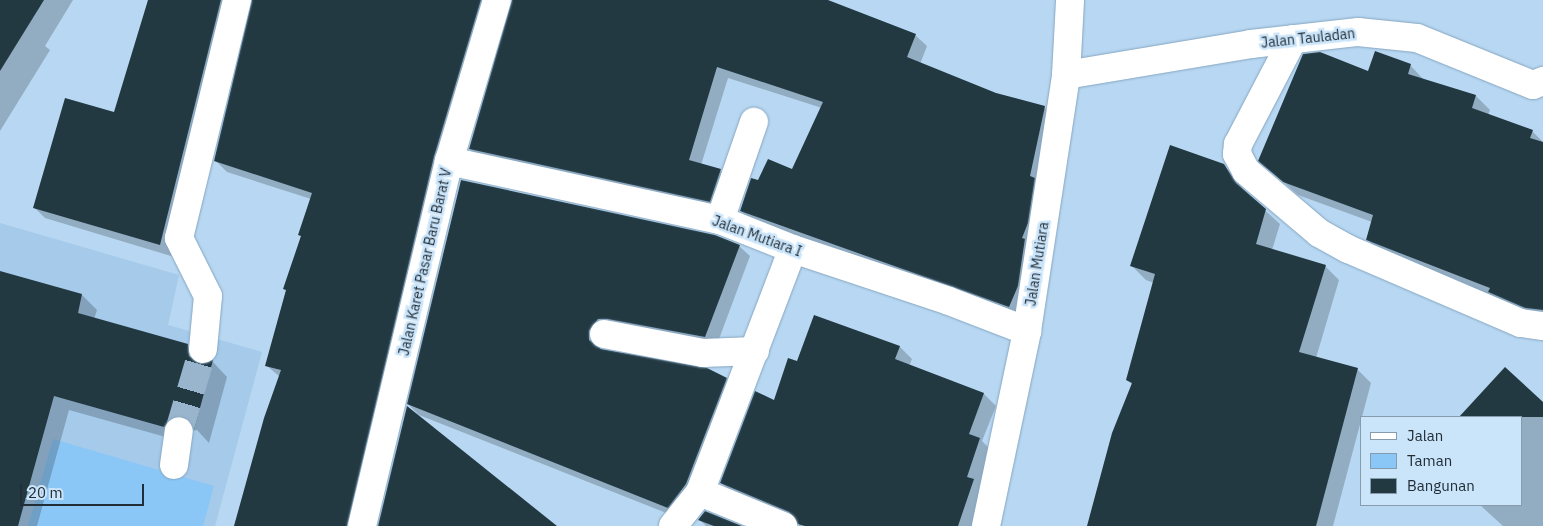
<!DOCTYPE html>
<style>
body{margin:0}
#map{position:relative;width:1543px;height:526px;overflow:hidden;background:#b7d7f2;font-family:"IBM Plex Sans",sans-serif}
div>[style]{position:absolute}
.built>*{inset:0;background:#a5caea}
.green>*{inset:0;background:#8bc7f6}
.shadow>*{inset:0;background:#0003}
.building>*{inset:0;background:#223942}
.minor-tunnel>*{height:28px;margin-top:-14px;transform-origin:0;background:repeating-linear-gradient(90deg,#99b5cd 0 28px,transparent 0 42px)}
.roads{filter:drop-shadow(0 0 1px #87a6c0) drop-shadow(0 0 1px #87a6c0)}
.minor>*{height:28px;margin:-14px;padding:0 14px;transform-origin:14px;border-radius:14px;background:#fff}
span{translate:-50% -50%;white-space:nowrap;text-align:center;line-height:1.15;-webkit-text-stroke:5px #cae4f9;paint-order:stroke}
.street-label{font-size:14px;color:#212d37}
.legend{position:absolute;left:1360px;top:416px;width:162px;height:90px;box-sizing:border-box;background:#cae4f9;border:1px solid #869bab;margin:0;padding:6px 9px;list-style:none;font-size:15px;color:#212d37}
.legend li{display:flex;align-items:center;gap:10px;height:25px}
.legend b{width:25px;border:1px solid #869bab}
.scale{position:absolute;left:20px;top:484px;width:124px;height:22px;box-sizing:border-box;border:2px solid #212d37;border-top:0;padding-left:6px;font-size:15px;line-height:18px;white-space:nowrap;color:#212d37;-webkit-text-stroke:4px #cae4f9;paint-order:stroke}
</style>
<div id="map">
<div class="built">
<i style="clip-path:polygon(0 223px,179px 275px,168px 325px,262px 352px,215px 526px,0 526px)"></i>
</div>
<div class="green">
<i style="clip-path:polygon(53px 439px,214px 486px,203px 526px,28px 526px)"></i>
</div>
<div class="shadow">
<i style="clip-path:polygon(0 0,73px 0,45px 46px,50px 50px,0 131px)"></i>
<i style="clip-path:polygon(149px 0,240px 0,233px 8px,171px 256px,45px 218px,34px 207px,115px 114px)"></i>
<i style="clip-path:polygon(252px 0,497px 0,361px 526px,234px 526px,280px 377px,266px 365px,311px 199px,227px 172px,215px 160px)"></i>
<i style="clip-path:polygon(512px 0,819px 0,915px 35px,927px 46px,920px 64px,995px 94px,1045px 108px,1056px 119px,1020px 318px,752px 222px,741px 211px,759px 181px,793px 170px,822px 108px,728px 78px,701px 165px,720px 170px,732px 182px,721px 212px,481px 160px,470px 149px)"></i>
<i style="clip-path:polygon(1410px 65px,1424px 80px,1476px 96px,1490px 110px,1488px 115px,1532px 131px,1543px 142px,1543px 322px,1381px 253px,1367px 239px,1372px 222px,1298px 195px,1260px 161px,1368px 73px)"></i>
<i style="clip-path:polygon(1224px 165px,1247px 194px,1280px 224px,1272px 250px,1325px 266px,1339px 280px,1316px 358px,1357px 369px,1371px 383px,1333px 526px,1088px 526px,1133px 385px,1127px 380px,1154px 283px,1146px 280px,1132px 266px)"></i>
<i style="clip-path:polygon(739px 246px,750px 256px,716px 347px,599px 342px,600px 350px,726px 379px,737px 390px,679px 518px,419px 415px,408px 404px)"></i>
<i style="clip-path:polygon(0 273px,82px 295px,97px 310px,94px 319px,187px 345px,203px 365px,213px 362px,227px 377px,209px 443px,197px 430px,188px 431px,180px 441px,69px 410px,37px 526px,0 526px)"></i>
<i style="clip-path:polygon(815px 316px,900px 347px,912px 359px,909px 366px,984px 394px,996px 406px,982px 441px,992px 451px,980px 487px,985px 492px,974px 526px,799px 526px,799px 522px,734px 495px,722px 483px,798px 363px)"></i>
<i style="clip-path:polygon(1505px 369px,1543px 404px,1543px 526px,1503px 526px,1480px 505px,1522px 505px,1522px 417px,1461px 417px)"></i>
<i style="clip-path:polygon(700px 520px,741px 526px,706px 526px)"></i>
</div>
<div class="building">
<i style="clip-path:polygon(0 0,44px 0,0 71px)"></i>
<i style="clip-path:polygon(148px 0,221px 0,160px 245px,33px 208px,65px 98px,114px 112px)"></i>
<i style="clip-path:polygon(252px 0,481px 0,434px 157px,347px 526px,234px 526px,264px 418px,281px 370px,265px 366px,286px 290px,283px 289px,301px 236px,298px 235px,312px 193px,214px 161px)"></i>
<i style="clip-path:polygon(512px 0,828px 0,916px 34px,907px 57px,996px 93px,1045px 106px,1030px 176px,1035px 178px,1028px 223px,1022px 238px,1025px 239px,1018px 286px,1009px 307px,740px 211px,751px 178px,758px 180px,768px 159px,792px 169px,823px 102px,717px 67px,689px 160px,721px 169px,710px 202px,469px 149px)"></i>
<i style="clip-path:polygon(1375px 51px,1411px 64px,1408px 74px,1476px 95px,1472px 108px,1533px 130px,1530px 138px,1543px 142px,1543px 310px,1525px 308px,1488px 292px,1490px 288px,1366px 240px,1373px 215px,1283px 182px,1258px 161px,1303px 54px,1320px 52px,1368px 71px)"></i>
<i style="clip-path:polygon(1170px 145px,1224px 164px,1236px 183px,1266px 209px,1256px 244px,1326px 265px,1299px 352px,1358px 368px,1316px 526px,1087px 526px,1112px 433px,1132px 383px,1126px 380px,1155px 274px,1130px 266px)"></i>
<i style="clip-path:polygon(461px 180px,715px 235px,740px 245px,705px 337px,607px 319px,598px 319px,589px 331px,589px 340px,601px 349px,707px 368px,727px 378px,686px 484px,668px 508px,407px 404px)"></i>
<i style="clip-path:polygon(0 271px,82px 294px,78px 313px,188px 344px,189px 356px,201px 364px,213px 360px,194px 430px,189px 419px,182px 416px,173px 417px,164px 427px,54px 396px,18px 526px,0 526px)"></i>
<i style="clip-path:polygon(814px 315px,900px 346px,895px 359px,984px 393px,969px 434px,980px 438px,967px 477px,974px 479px,958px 526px,805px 526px,798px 524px,789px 512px,720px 483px,755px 391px,774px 400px,788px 358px,797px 361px)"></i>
<i style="clip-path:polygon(1505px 367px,1543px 402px,1543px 417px,1459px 417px)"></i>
<i style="clip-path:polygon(407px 406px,557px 526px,378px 526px)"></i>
<i style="clip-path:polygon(705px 511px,742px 526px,714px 526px,698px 520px)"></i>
</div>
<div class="minor-tunnel">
<i style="left:179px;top:431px;width:85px;rotate:-73.7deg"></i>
</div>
<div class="roads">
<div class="minor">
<i style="left:1293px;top:39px;width:119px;rotate:117.6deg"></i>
<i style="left:1238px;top:144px;width:10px;rotate:96deg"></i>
<i style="left:1237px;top:154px;width:19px;rotate:62deg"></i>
<i style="left:1246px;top:171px;width:96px;rotate:40.3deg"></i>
<i style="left:1319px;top:233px;width:33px;rotate:29deg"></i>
<i style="left:1348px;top:249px;width:188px;rotate:23.2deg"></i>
<i style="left:1521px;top:323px;width:22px;rotate:8deg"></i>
<i style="left:1066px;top:75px;width:188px;rotate:-9.5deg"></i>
<i style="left:1251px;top:44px;width:108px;rotate:-6.4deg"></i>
<i style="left:1358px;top:32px;width:59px;rotate:5.8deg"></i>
<i style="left:1417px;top:38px;width:125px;rotate:22.1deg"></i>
<i style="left:1533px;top:85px;width:11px;rotate:-22deg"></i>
<i style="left:449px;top:161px;width:277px;rotate:12.3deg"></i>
<i style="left:720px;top:220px;width:79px;rotate:21.7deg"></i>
<i style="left:793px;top:249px;width:164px;rotate:18.4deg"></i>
<i style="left:949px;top:301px;width:84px;rotate:21deg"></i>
<i style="left:720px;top:220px;width:104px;rotate:-70.9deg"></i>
<i style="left:604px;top:334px;width:101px;rotate:10.9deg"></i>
<i style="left:703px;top:353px;width:52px;rotate:-2.2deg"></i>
<i style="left:203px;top:349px;width:53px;rotate:-84.6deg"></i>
<i style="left:208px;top:296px;width:65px;rotate:-116.6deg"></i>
<i style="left:179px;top:238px;width:245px;rotate:-76.3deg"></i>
<i style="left:174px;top:465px;width:34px;rotate:-82deg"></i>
<i style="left:700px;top:492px;width:90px;rotate:22.3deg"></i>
<i style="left:362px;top:526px;width:375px;rotate:-76.6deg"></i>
<i style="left:449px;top:161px;width:168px;rotate:-73.4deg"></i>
<i style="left:673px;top:526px;width:43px;rotate:-51.5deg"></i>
<i style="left:700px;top:492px;width:260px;rotate:-69.1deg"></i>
<i style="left:986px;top:526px;width:199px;rotate:-78.1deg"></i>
<i style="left:1027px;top:331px;width:259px;rotate:-81.3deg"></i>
<i style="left:1066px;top:75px;width:75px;rotate:-86.9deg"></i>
</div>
</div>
<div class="street-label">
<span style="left:1308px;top:38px;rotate:-6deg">Jalan Tauladan</span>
<span style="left:757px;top:236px;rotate:20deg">Jalan Mutiara I</span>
<span style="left:425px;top:262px;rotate:-77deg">Jalan Karet Pasar Baru Barat V</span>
<span style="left:1037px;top:264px;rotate:-81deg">Jalan Mutiara</span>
</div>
<ul class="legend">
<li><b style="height:6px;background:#fff"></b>Jalan</li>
<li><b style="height:14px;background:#8bc7f6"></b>Taman</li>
<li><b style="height:14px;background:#223942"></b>Bangunan</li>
</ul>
<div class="scale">20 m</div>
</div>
